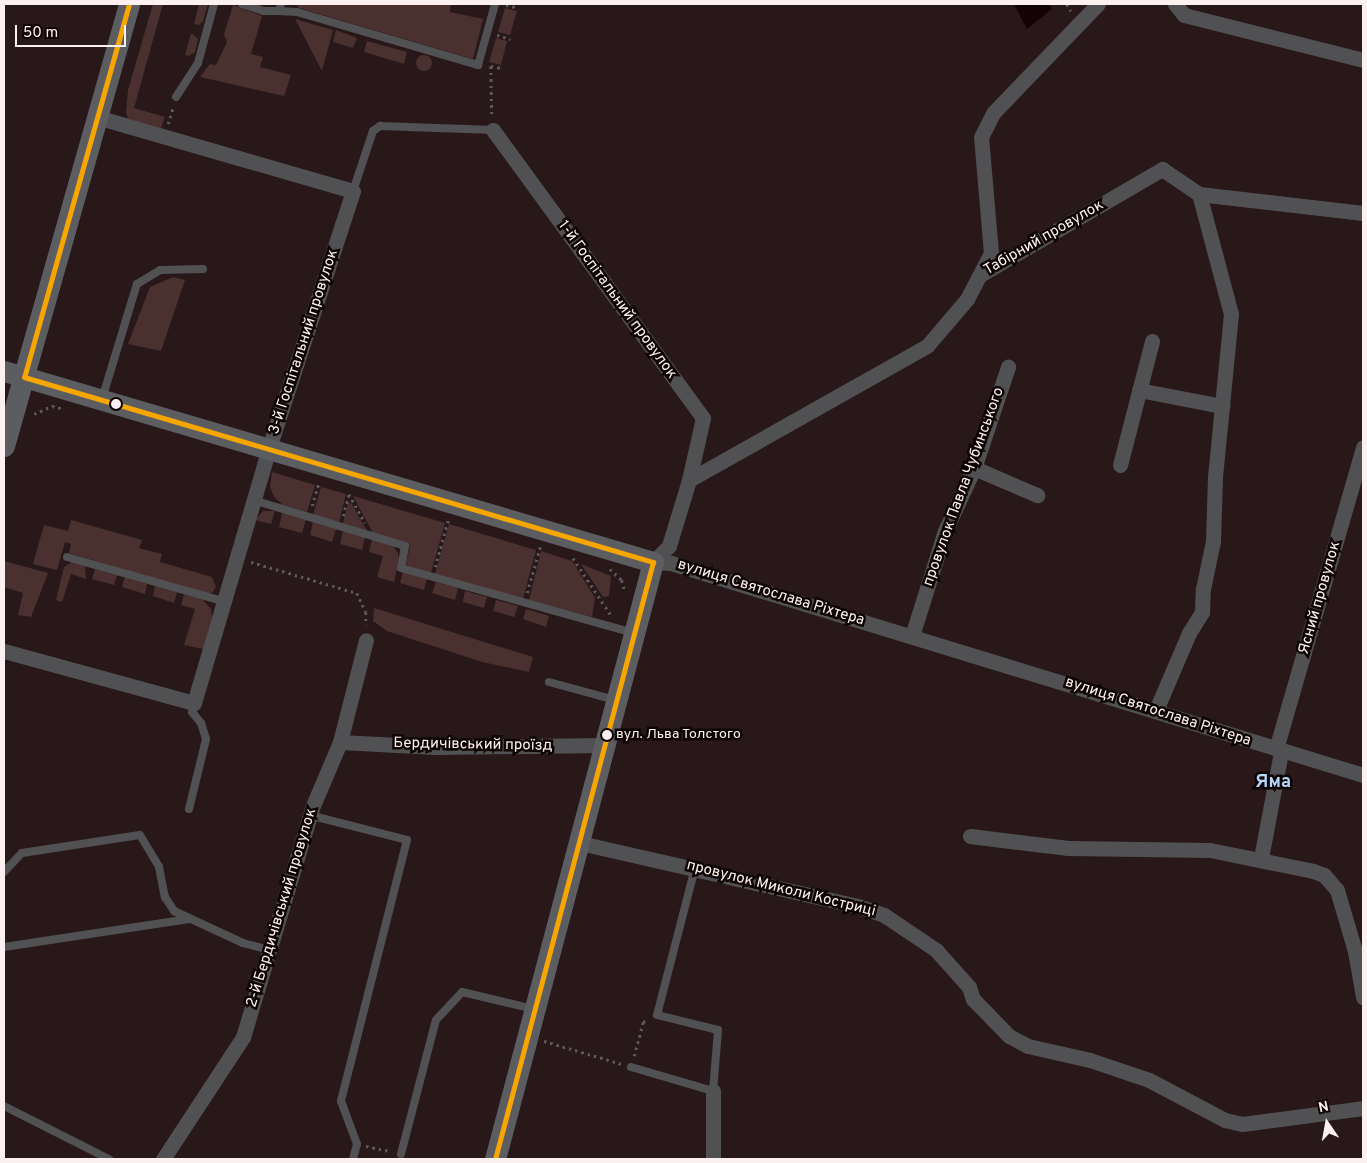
<!DOCTYPE html>
<meta charset="utf-8">
<style>
body{margin:0}
#map{position:relative;width:1367px;height:1163px;overflow:hidden;background:#281819;font-family:Overpass,sans-serif}
div>[style]{position:absolute}
.green>*{inset:0;background:#4b3030}
.round{border-radius:50%}
.water>*{inset:0;background:#130304}
.path>*{height:2.5px;margin-top:-1.25px;transform-origin:0;background:repeating-linear-gradient(90deg,#5d585a 0 2.5px,transparent 0 6.5px)}
.lane>*{height:8px;margin:-4px;padding:0 4px;transform-origin:4px;border-radius:4px;background:#515154}
.street>*{height:15px;margin:-7.5px;padding:0 7.5px;transform-origin:7.5px;border-radius:7.5px;background:#515154}
.secondary>*{height:21px;margin:-10.5px;padding:0 10.5px;transform-origin:10.5px;border-radius:10.5px;background:#5c5d60}
.bus-1>*{height:5px;margin:-2.5px;padding:0 2.5px;transform-origin:2.5px;border-radius:2.5px;background:#f7a600}
.dots>*{width:14px;height:14px;translate:-50% -50%;box-sizing:border-box;border:2px solid #0f0404;border-radius:50%}
span{translate:-50% -50%;white-space:nowrap;text-align:center;line-height:1.15;-webkit-text-stroke:5px #0f0404;paint-order:stroke}
.bus-label{font-size:14px;color:#fdf0f0}
.left{translate:0 -50%;text-align:left}
.street-label{font-size:15px;color:#fdf0f0}
.quarter-label{font-size:18px;color:#b3d6f8;font-weight:700}
.frame{position:absolute;inset:0;border:5px solid #fdf0f0;pointer-events:none}
.north{position:absolute;left:1302px;top:1098px;width:50px;height:50px;-webkit-text-stroke:4px #0f0404;paint-order:stroke;rotate:348deg;font-size:14px;font-weight:700;line-height:20px;text-align:center;color:#fdf0f0}
.north::after{content:'';display:block;margin:auto;width:18px;height:22px;background:#fdf0f0;clip-path:polygon(50% 0,100% 100%,50% 72%,0 100%)}
.scale{position:absolute;left:15px;top:25px;width:111px;height:22px;box-sizing:border-box;border:2px solid #fdf0f0;border-top:0;padding-left:6px;font-size:15px;line-height:18px;white-space:nowrap;color:#fdf0f0;-webkit-text-stroke:4px #0f0404;paint-order:stroke}
</style>
<div id="map">
<div class="green">
<i style="clip-path:polygon(153px 4px,163px 4px,134px 108px,165px 117px,161px 128px,128px 119px,126px 112px,128px 90px)"></i>
<i style="clip-path:polygon(199px 4px,208px 4px,203px 21px,199px 25px,194px 24px)"></i>
<i style="clip-path:polygon(296px 4px,451px 4px,450px 12px,483px 19px,473px 59px,299px 8px)"></i>
<i style="clip-path:polygon(233px 5px,262px 16px,251px 54px,263px 57px,260px 67px,291px 75px,284px 96px,200px 77px,210px 64px,216px 65px,227px 42px,224px 34px)"></i>
<i style="clip-path:polygon(505px 8px,517px 11px,510px 35px,498px 32px)"></i>
<i style="clip-path:polygon(295px 19px,333px 30px,322px 71px)"></i>
<i style="clip-path:polygon(336px 30px,357px 38px,353px 48px,333px 42px)"></i>
<i style="clip-path:polygon(191px 33px,198px 39px,195px 52px,189px 56px,185px 55px)"></i>
<i style="clip-path:polygon(496px 38px,507px 41px,501px 65px,489px 62px)"></i>
<i style="clip-path:polygon(367px 41px,407px 52px,404px 64px,364px 52px)"></i>
<i class="round" style="left:416px;top:55px;width:16px;height:16px"></i>
<i style="clip-path:polygon(173px 277px,185px 280px,161px 351px,128px 344px,150px 287px)"></i>
<i style="clip-path:polygon(272px 472px,315px 485px,307px 512px,283px 505px,274px 497px,270px 487px)"></i>
<i style="clip-path:polygon(321px 487px,346px 494px,339px 522px,313px 515px)"></i>
<i style="clip-path:polygon(353px 496px,445px 523px,431px 573px,406px 565px,410px 545px,373px 533px)"></i>
<i style="clip-path:polygon(348px 503px,351px 503px,367px 531px,343px 523px)"></i>
<i style="clip-path:polygon(263px 511px,275px 511px,271px 524px,255px 520px)"></i>
<i style="clip-path:polygon(282px 513px,306px 520px,302px 533px,279px 527px)"></i>
<i style="clip-path:polygon(71px 520px,142px 540px,139px 548px,162px 554px,160px 562px,212px 577px,216px 587px,212px 593px,204px 593px,69px 553px,71px 544px,65px 542px,57px 570px,33px 564px,44px 525px,68px 531px)"></i>
<i style="clip-path:polygon(313px 522px,336px 529px,332px 542px,310px 535px)"></i>
<i style="clip-path:polygon(449px 524px,536px 550px,523px 599px,435px 574px)"></i>
<i style="clip-path:polygon(343px 531px,365px 537px,362px 550px,340px 544px)"></i>
<i style="clip-path:polygon(372px 539px,393px 546px,398px 553px,399px 560px,394px 582px,377px 577px,383px 556px,369px 552px)"></i>
<i style="clip-path:polygon(541px 551px,572px 561px,595px 598px,592px 617px,529px 600px)"></i>
<i style="clip-path:polygon(4px 561px,48px 573px,31px 617px,18px 615px,23px 593px,4px 587px)"></i>
<i style="clip-path:polygon(72px 562px,85px 566px,86px 579px,71px 574px,62px 602px,56px 600px,64px 567px)"></i>
<i style="clip-path:polygon(581px 564px,611px 576px,609px 596px,603px 597px)"></i>
<i style="clip-path:polygon(95px 569px,117px 575px,114px 585px,92px 579px)"></i>
<i style="clip-path:polygon(403px 572px,427px 579px,424px 590px,400px 583px)"></i>
<i style="clip-path:polygon(125px 577px,147px 584px,145px 594px,122px 587px)"></i>
<i style="clip-path:polygon(436px 582px,458px 588px,455px 600px,432px 593px)"></i>
<i style="clip-path:polygon(155px 586px,177px 592px,174px 603px,153px 596px)"></i>
<i style="clip-path:polygon(465px 591px,487px 597px,484px 608px,463px 602px)"></i>
<i style="clip-path:polygon(184px 594px,202px 599px,211px 609px,212px 617px,203px 649px,184px 645px,195px 609px,181px 605px)"></i>
<i style="clip-path:polygon(496px 600px,518px 606px,514px 617px,493px 611px)"></i>
<i style="clip-path:polygon(374px 608px,533px 657px,529px 672px,482px 662px,387px 631px,373px 621px)"></i>
<i style="clip-path:polygon(526px 609px,549px 616px,546px 627px,523px 619px)"></i>
</div>
<div class="water">
<i style="clip-path:polygon(1014px 4px,1049px 4px,1052px 9px,1027px 29px)"></i>
</div>
<div class="path">
<i style="left:1067px;top:4px;width:8px;rotate:60deg"></i>
<i style="left:506px;top:5px;width:13px;rotate:13deg"></i>
<i style="left:497px;top:35px;width:14px;rotate:17deg"></i>
<i style="left:491px;top:66px;width:50px;rotate:88.9deg"></i>
<i style="left:491px;top:66px;width:11px;rotate:10deg"></i>
<i style="left:168px;top:124px;width:17px;rotate:-73deg"></i>
<i style="left:34px;top:414px;width:20px;rotate:-24deg"></i>
<i style="left:52px;top:406px;width:13px;rotate:13deg"></i>
<i style="left:349px;top:494px;width:33px;rotate:61deg"></i>
<i style="left:312px;top:506px;width:25px;rotate:-74deg"></i>
<i style="left:343px;top:516px;width:23px;rotate:-75deg"></i>
<i style="left:573px;top:558px;width:69px;rotate:56.3deg"></i>
<i style="left:251px;top:562px;width:110px;rotate:16.3deg"></i>
<i style="left:357px;top:593px;width:21px;rotate:65deg"></i>
<i style="left:366px;top:612px;width:13px;rotate:90deg"></i>
<i style="left:435px;top:567px;width:49px;rotate:-74.5deg"></i>
<i style="left:610px;top:569px;width:16px;rotate:43deg"></i>
<i style="left:622px;top:580px;width:13px;rotate:77deg"></i>
<i style="left:527px;top:593px;width:48px;rotate:-74.2deg"></i>
<i style="left:544px;top:1041px;width:81px;rotate:16.4deg"></i>
<i style="left:634px;top:1056px;width:35px;rotate:-75deg"></i>
<i style="left:643px;top:1022px;width:4px;rotate:-27deg"></i>
<i style="left:366px;top:1146px;width:25px;rotate:12deg"></i>
</div>
<div class="lane">
<i style="left:242px;top:4px;width:23px;rotate:18deg"></i>
<i style="left:264px;top:11px;width:15px"></i>
<i style="left:281px;top:4px;width:7px;rotate:106deg"></i>
<i style="left:279px;top:11px;width:18px;rotate:3deg"></i>
<i style="left:297px;top:12px;width:189px;rotate:16.3deg"></i>
<i style="left:478px;top:65px;width:63px;rotate:-74.4deg"></i>
<i style="left:176px;top:97px;width:40px;rotate:-57.1deg"></i>
<i style="left:198px;top:63px;width:61px;rotate:-74.8deg"></i>
<i style="left:353px;top:191px;width:63px;rotate:-71.6deg"></i>
<i style="left:373px;top:131px;width:9px;rotate:-36deg"></i>
<i style="left:380px;top:126px;width:113px;rotate:2deg"></i>
<i style="left:102px;top:399px;width:120px;rotate:-73.1deg"></i>
<i style="left:137px;top:284px;width:27px;rotate:-31deg"></i>
<i style="left:160px;top:270px;width:43px;rotate:-1.3deg"></i>
<i style="left:253px;top:500px;width:159px;rotate:16.8deg"></i>
<i style="left:405px;top:546px;width:22px;rotate:100deg"></i>
<i style="left:401px;top:568px;width:242px;rotate:15.6deg"></i>
<i style="left:67px;top:557px;width:161px;rotate:15.8deg"></i>
<i style="left:549px;top:682px;width:68px;rotate:15.3deg"></i>
<i style="left:189px;top:809px;width:72px;rotate:-76.3deg"></i>
<i style="left:206px;top:739px;width:17px;rotate:-107deg"></i>
<i style="left:201px;top:723px;width:14px;rotate:-129deg"></i>
<i style="left:192px;top:712px;width:9px;rotate:-77deg"></i>
<i style="left:309px;top:815px;width:101px;rotate:14.3deg"></i>
<i style="left:407px;top:840px;width:269px;rotate:104.2deg"></i>
<i style="left:341px;top:1101px;width:46px;rotate:69.6deg"></i>
<i style="left:357px;top:1144px;width:16px;rotate:105deg"></i>
<i style="left:4px;top:872px;width:26px;rotate:-47deg"></i>
<i style="left:22px;top:853px;width:119px;rotate:-8.7deg"></i>
<i style="left:140px;top:835px;width:37px;rotate:59deg"></i>
<i style="left:159px;top:867px;width:31px;rotate:79deg"></i>
<i style="left:165px;top:897px;width:17px;rotate:57deg"></i>
<i style="left:174px;top:911px;width:76px;rotate:24.9deg"></i>
<i style="left:243px;top:943px;width:27px;rotate:15deg"></i>
<i style="left:4px;top:947px;width:187px;rotate:-8.6deg"></i>
<i style="left:631px;top:1067px;width:85px;rotate:16.3deg"></i>
<i style="left:713px;top:1091px;width:61px;rotate:-85.3deg"></i>
<i style="left:718px;top:1030px;width:63px;rotate:-166.2deg"></i>
<i style="left:657px;top:1015px;width:152px;rotate:-75.5deg"></i>
<i style="left:4px;top:1106px;width:118px;rotate:26.8deg"></i>
<i style="left:401px;top:1154px;width:138px;rotate:-75.4deg"></i>
<i style="left:436px;top:1020px;width:38px;rotate:-47deg"></i>
<i style="left:462px;top:992px;width:74px;rotate:13.3deg"></i>
</div>
<div class="street">
<i style="left:1175px;top:4px;width:14px;rotate:51deg"></i>
<i style="left:1184px;top:15px;width:185px;rotate:14.1deg"></i>
<i style="left:493px;top:130px;width:356px;rotate:53.9deg"></i>
<i style="left:703px;top:418px;width:64px;rotate:102.7deg"></i>
<i style="left:689px;top:480px;width:69px;rotate:106.9deg"></i>
<i style="left:669px;top:546px;width:23px;rotate:135deg"></i>
<i style="left:980px;top:275px;width:211px;rotate:-30.2deg"></i>
<i style="left:1162px;top:169px;width:45px;rotate:34deg"></i>
<i style="left:1199px;top:194px;width:165px;rotate:6.6deg"></i>
<i style="left:1139px;top:390px;width:85px;rotate:10.9deg"></i>
<i style="left:1120px;top:465px;width:128px;rotate:-75.5deg"></i>
<i style="left:974px;top:468px;width:69px;rotate:23.2deg"></i>
<i style="left:689px;top:480px;width:273px;rotate:-29.4deg"></i>
<i style="left:927px;top:346px;width:62px;rotate:-49.6deg"></i>
<i style="left:967px;top:299px;width:52px;rotate:-62.4deg"></i>
<i style="left:991px;top:253px;width:116px;rotate:-94.9deg"></i>
<i style="left:981px;top:137px;width:28px;rotate:-63deg"></i>
<i style="left:994px;top:112px;width:150px;rotate:-46.1deg"></i>
<i style="left:653px;top:562px;width:18px;rotate:3deg"></i>
<i style="left:671px;top:563px;width:724px;rotate:17.03deg"></i>
<i style="left:912px;top:636px;width:110px;rotate:-72.6deg"></i>
<i style="left:945px;top:531px;width:69px;rotate:-65.3deg"></i>
<i style="left:974px;top:468px;width:107px;rotate:-71.4deg"></i>
<i style="left:4px;top:651px;width:197px;rotate:15.3deg"></i>
<i style="left:194px;top:703px;width:266px;rotate:-73.6deg"></i>
<i style="left:269px;top:448px;width:270px;rotate:-71.9deg"></i>
<i style="left:353px;top:191px;width:266px;rotate:-163.9deg"></i>
<i style="left:1156px;top:710px;width:84px;rotate:-66.8deg"></i>
<i style="left:1189px;top:633px;width:25px;rotate:-58deg"></i>
<i style="left:1202px;top:612px;width:23px;rotate:-88deg"></i>
<i style="left:1203px;top:589px;width:49px;rotate:-78.2deg"></i>
<i style="left:1213px;top:541px;width:64px;rotate:-88.2deg"></i>
<i style="left:1215px;top:477px;width:164px;rotate:-84.4deg"></i>
<i style="left:1231px;top:314px;width:124px;rotate:-104.9deg"></i>
<i style="left:340px;top:742px;width:96px;rotate:3deg"></i>
<i style="left:436px;top:747px;width:170px;rotate:-0.7deg"></i>
<i style="left:1276px;top:749px;width:314px;rotate:-73.9deg"></i>
<i style="left:970px;top:836px;width:99px;rotate:7deg"></i>
<i style="left:1068px;top:848px;width:142px;rotate:0.8deg"></i>
<i style="left:1210px;top:850px;width:105px;rotate:11.5deg"></i>
<i style="left:1313px;top:871px;width:12px;rotate:20deg"></i>
<i style="left:1324px;top:875px;width:20px;rotate:49deg"></i>
<i style="left:1337px;top:890px;width:64px;rotate:73.6deg"></i>
<i style="left:1355px;top:951px;width:47px;rotate:80.1deg"></i>
<i style="left:580px;top:843px;width:288px;rotate:12.8deg"></i>
<i style="left:861px;top:907px;width:24px;rotate:19deg"></i>
<i style="left:884px;top:915px;width:63px;rotate:33.9deg"></i>
<i style="left:936px;top:950px;width:50px;rotate:48.3deg"></i>
<i style="left:969px;top:987px;width:13px;rotate:72deg"></i>
<i style="left:973px;top:999px;width:52px;rotate:45.8deg"></i>
<i style="left:1009px;top:1036px;width:21px;rotate:28deg"></i>
<i style="left:1028px;top:1046px;width:64px;rotate:12.7deg"></i>
<i style="left:1090px;top:1060px;width:62px;rotate:18.7deg"></i>
<i style="left:1149px;top:1080px;width:86px;rotate:27.8deg"></i>
<i style="left:1225px;top:1120px;width:17px;rotate:13deg"></i>
<i style="left:1242px;top:1124px;width:122px;rotate:-7.5deg"></i>
<i style="left:1261px;top:858px;width:108px;rotate:-79.3deg"></i>
<i style="left:713px;top:1091px;width:68px;rotate:90deg"></i>
<i style="left:163px;top:1159px;width:146px;rotate:-56.7deg"></i>
<i style="left:243px;top:1037px;width:239px;rotate:-73.2deg"></i>
<i style="left:312px;top:808px;width:72px;rotate:-67deg"></i>
<i style="left:340px;top:742px;width:105px;rotate:-75.7deg"></i>
</div>
<div class="secondary">
<i style="left:4px;top:371px;width:677px;rotate:16.4deg"></i>
<i style="left:653px;top:562px;width:618px;rotate:104.82deg"></i>
<i style="left:4px;top:446px;width:459px;rotate:-74.2deg"></i>
</div>
<div class="bus-1">
<i style="left:129px;top:4px;width:387px;rotate:105.7deg"></i>
<i style="left:24px;top:377px;width:656px;rotate:16.39deg"></i>
<i style="left:653px;top:562px;width:618px;rotate:104.82deg"></i>
</div>
<div class="dots">
<i style="left:116px;top:404px;background:#fdf0f0"></i>
<i style="left:607px;top:735px;background:#fdf0f0"></i>
</div>
<div class="bus-label">
<span class="left" style="left:616px;top:735px">вул. Льва Толстого</span>
</div>
<div class="street-label">
<span style="left:1044px;top:238px;rotate:-30deg">Табірний провулок</span>
<span style="left:617px;top:300px;rotate:54deg">1-й Госпітальний провулок</span>
<span style="left:304px;top:342px;rotate:-72deg">3-й Госпітальний провулок</span>
<span style="left:964px;top:487px;rotate:-70deg">провулок Павла Чубинського</span>
<span style="left:771px;top:593px;rotate:17deg">вулиця Святослава Ріхтера</span>
<span style="left:1320px;top:598px;rotate:-74deg">Ясний провулок</span>
<span style="left:1158px;top:712px;rotate:18deg">вулиця Святослава Ріхтера</span>
<span style="left:473px;top:745px;rotate:1deg">Бердичівський проїзд</span>
<span style="left:781px;top:889px;rotate:14deg">провулок Миколи Костриці</span>
<span style="left:282px;top:908px;rotate:-73deg">2-й Бердичівський провулок</span>
</div>
<div class="quarter-label">
<span style="left:1273px;top:783px">Яма</span>
</div>
<div class="frame"></div>
<div class="north">N</div>
<div class="scale">50 m</div>
</div>
